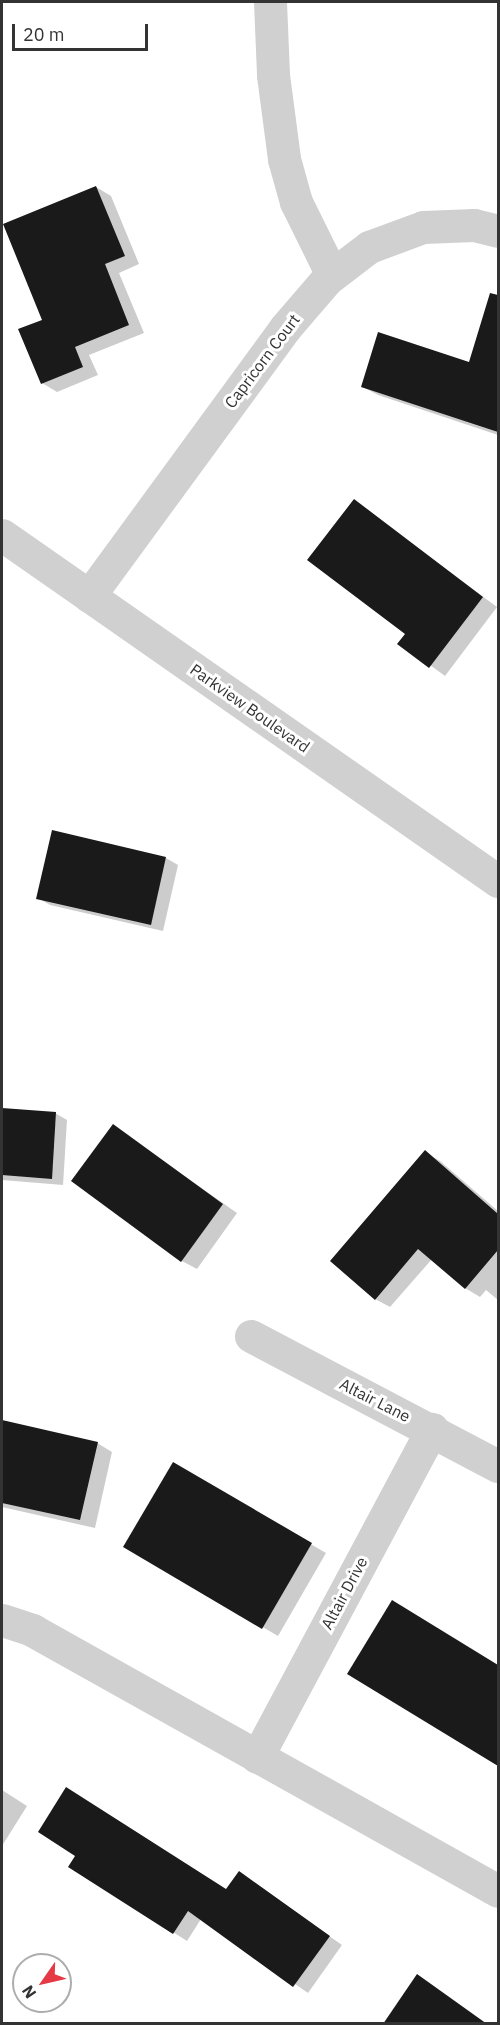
<!DOCTYPE html>
<style>
body{margin:0}
#map{position:relative;width:500px;height:2025px;overflow:hidden;background:#fff;font-family:"IBM Plex Sans",sans-serif}
div>[style]{position:absolute}
.shadow>*{inset:0;background:#0003}
.building>*{inset:0;background:#1a1a1a}
.minor>*{height:33px;margin:-16.5px;padding:0 16.5px;transform-origin:16.5px;border-radius:16.5px;background:#d0d0d0}
span{translate:-50% -50%;white-space:nowrap;text-align:center;line-height:1.15;-webkit-text-stroke:6px #fff;paint-order:stroke}
.street-label{font-size:16px;color:#333}
.frame{position:absolute;inset:0;border:3px solid #333;pointer-events:none}
.north{position:absolute;left:12px;top:1953px;width:60px;height:60px;box-sizing:border-box;background:#fff;border:2px solid #adadad;border-radius:50%;rotate:236deg;font-size:16px;font-weight:700;line-height:24px;text-align:center;color:#333}
.north::after{content:'';display:block;margin:auto;width:21px;height:27px;background:#e63946;clip-path:polygon(50% 0,100% 100%,50% 72%,0 100%)}
.scale{position:absolute;left:12px;top:24px;width:136px;height:27px;box-sizing:border-box;border:3px solid #333;border-top:0;padding-left:8px;font-size:18px;line-height:21px;white-space:nowrap;color:#333;-webkit-text-stroke:4px #fff;paint-order:stroke}
</style>
<div id="map">
<div class="shadow">
<i style="clip-path:polygon(96px 187px,111px 196px,139px 264px,119px 273px,144px 333px,89px 355px,98px 375px,57px 392px,42px 383px,43px 321px)"></i>
<i style="clip-path:polygon(484px 319px,498px 324px,498px 435px,378px 395px,363px 387px,470px 363px)"></i>
<i style="clip-path:polygon(354px 501px,497px 607px,445px 676px,400px 643px,407px 634px)"></i>
<i style="clip-path:polygon(166px 858px,178px 865px,163px 931px,50px 905px,38px 898px)"></i>
<i style="clip-path:polygon(2px 1109px,55px 1113px,67px 1120px,63px 1185px,2px 1180px)"></i>
<i style="clip-path:polygon(113px 1126px,237px 1213px,197px 1269px,182px 1261px)"></i>
<i style="clip-path:polygon(425px 1152px,440px 1161px,498px 1211px,498px 1300px,486px 1290px,480px 1297px,465px 1288px,432px 1259px,390px 1307px,375px 1299px)"></i>
<i style="clip-path:polygon(2px 1422px,97px 1443px,112px 1452px,95px 1528px,2px 1507px)"></i>
<i style="clip-path:polygon(173px 1464px,326px 1553px,278px 1636px,125px 1547px)"></i>
<i style="clip-path:polygon(407px 1611px,498px 1666px,498px 1764px,349px 1674px)"></i>
<i style="clip-path:polygon(2px 1790px,27px 1806px,2px 1846px)"></i>
<i style="clip-path:polygon(70px 1866px,227px 1890px,240px 1873px,342px 1945px,308px 1993px,201px 1919px,187px 1941px)"></i>
</div>
<div class="building">
<i style="clip-path:polygon(96px 186px,125px 256px,105px 264px,129px 325px,75px 347px,83px 367px,41px 384px,18px 329px,42px 320px,3px 224px)"></i>
<i style="clip-path:polygon(490px 293px,498px 295px,498px 432px,361px 387px,378px 332px,469px 362px)"></i>
<i style="clip-path:polygon(354px 499px,483px 597px,429px 668px,397px 644px,405px 634px,307px 560px)"></i>
<i style="clip-path:polygon(52px 830px,166px 857px,151px 925px,36px 899px)"></i>
<i style="clip-path:polygon(2px 1108px,56px 1112px,52px 1179px,2px 1175px)"></i>
<i style="clip-path:polygon(113px 1124px,223px 1204px,181px 1262px,71px 1181px)"></i>
<i style="clip-path:polygon(425px 1150px,498px 1214px,498px 1250px,465px 1289px,418px 1249px,375px 1300px,330px 1261px)"></i>
<i style="clip-path:polygon(2px 1420px,98px 1442px,80px 1520px,2px 1503px)"></i>
<i style="clip-path:polygon(173px 1462px,312px 1543px,262px 1629px,123px 1547px)"></i>
<i style="clip-path:polygon(392px 1600px,498px 1665px,498px 1766px,347px 1674px)"></i>
<i style="clip-path:polygon(66px 1787px,226px 1889px,239px 1871px,330px 1936px,293px 1987px,188px 1911px,173px 1934px,68px 1867px,75px 1856px,38px 1832px)"></i>
<i style="clip-path:polygon(417px 1974px,487px 2024px,383px 2024px)"></i>
</div>
<div class="minor">
<i style="left:270px;top:2px;width:73px;rotate:87.6deg"></i>
<i style="left:273px;top:75px;width:85px;rotate:82.5deg"></i>
<i style="left:284px;top:159px;width:45px;rotate:74.4deg"></i>
<i style="left:296px;top:202px;width:81px;rotate:63.7deg"></i>
<i style="left:2px;top:535px;width:605px;rotate:34.9deg"></i>
<i style="left:89px;top:596px;width:332px;rotate:-53.8deg"></i>
<i style="left:285px;top:328px;width:65px;rotate:-49.4deg"></i>
<i style="left:327px;top:279px;width:53px;rotate:-37.3deg"></i>
<i style="left:369px;top:247px;width:58px;rotate:-20.3deg"></i>
<i style="left:423px;top:227px;width:51px;rotate:-2.2deg"></i>
<i style="left:474px;top:225px;width:25px;rotate:14deg"></i>
<i style="left:251px;top:1336px;width:279px;rotate:27.8deg"></i>
<i style="left:2px;top:1620px;width:32px;rotate:18deg"></i>
<i style="left:32px;top:1630px;width:534px;rotate:29.25deg"></i>
<i style="left:257px;top:1757px;width:372px;rotate:-61.9deg"></i>
</div>
<div class="street-label">
<span style="left:262px;top:361px;rotate:-53deg">Capricorn Court</span>
<span style="left:250px;top:708px;rotate:35deg">Parkview Boulevard</span>
<span style="left:375px;top:1400px;rotate:27deg">Altair Lane</span>
<span style="left:344px;top:1593px;rotate:-62deg">Altair Drive</span>
</div>
<div class="frame"></div>
<div class="north">N</div>
<div class="scale">20 m</div>
</div>
